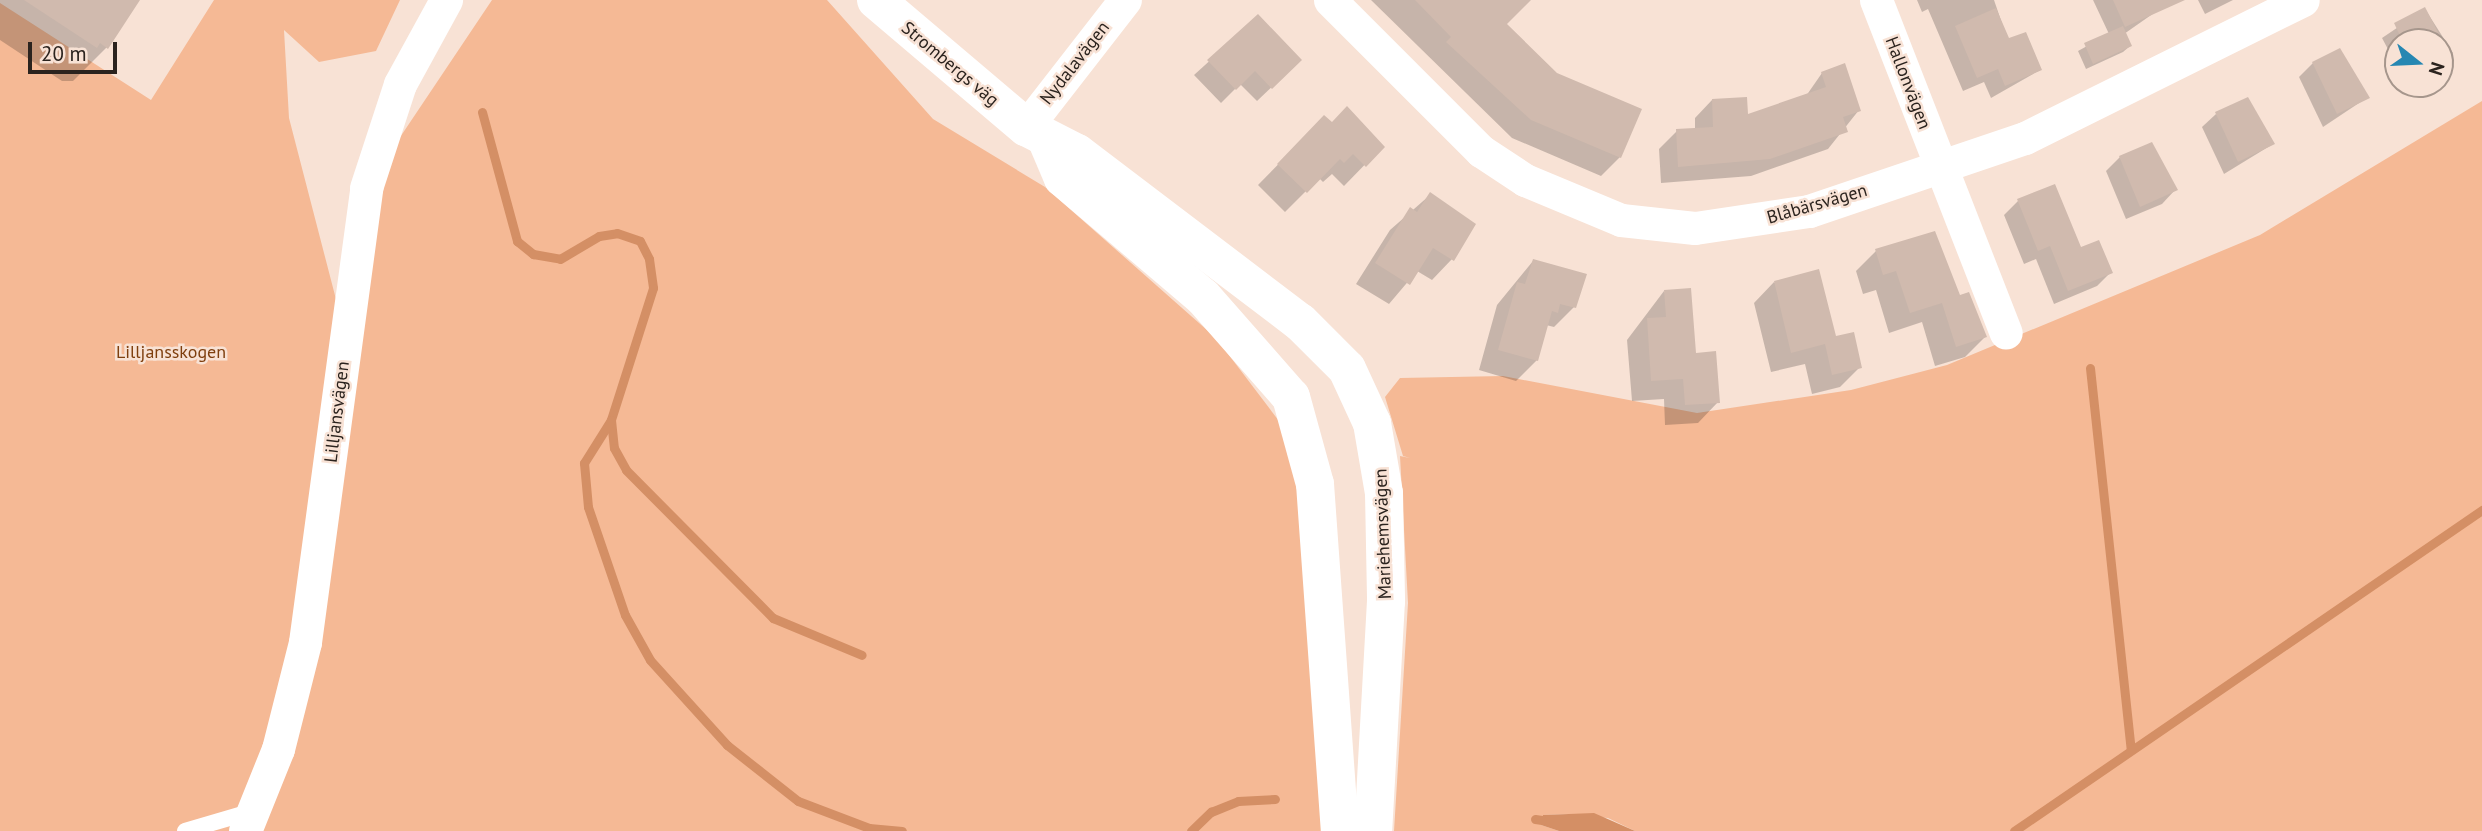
<!DOCTYPE html>
<meta charset="utf-8">
<style>
body{margin:0}
#map{position:relative;width:2482px;height:831px;overflow:hidden;background:#f8e2d5;font-family:"PT Sans",sans-serif}
div>[style]{position:absolute}
.green>*{inset:0;background:#f5b995}
.water>*{inset:0;background:#d48f65}
.shadow>*{inset:0;background:#0003}
.stream>*{height:9px;margin:-4.5px;padding:0 4.5px;transform-origin:4.5px;border-radius:4.5px;background:#d48f65}
.building>*{inset:0;background:#d0baae}
.service>*{height:16px;margin:-8px;padding:0 8px;transform-origin:8px;border-radius:8px;background:#fff}
.minor>*{height:33px;margin:-16.5px;padding:0 16.5px;transform-origin:16.5px;border-radius:16.5px;background:#fff}
.tertiary>*{height:38px;margin:-19px;padding:0 19px;transform-origin:19px;border-radius:19px;background:#fff}
span{translate:-50% -50%;white-space:nowrap;text-align:center;line-height:1.15;-webkit-text-stroke:5px #f8e2d5;paint-order:stroke}
.street-label{font-size:18px;color:#2b231e}
.park-label{font-size:18px;color:#7f3f0e}
.north{position:absolute;left:2384px;top:28px;width:70px;height:70px;box-sizing:border-box;background:#f8e2d5;border:2px solid #a6968c;border-radius:50%;rotate:108deg;font-size:19px;font-weight:700;line-height:28px;text-align:center;color:#2b231e}
.north::after{content:'';display:block;margin:auto;width:24px;height:32px;background:#2687b2;clip-path:polygon(50% 0,100% 100%,50% 72%,0 100%)}
.scale{position:absolute;left:28px;top:42px;width:89px;height:32px;box-sizing:border-box;border:4px solid #2b231e;border-top:0;padding-left:9px;font-size:21px;line-height:24px;white-space:nowrap;color:#2b231e;-webkit-text-stroke:5px #f8e2d5;paint-order:stroke}
</style>
<div id="map">
<div class="green">
<i style="clip-path:polygon(214px 0,400px 0,376px 51px,319px 62px,284px 30px,289px 118px,345px 334px,366px 188px,492px 0,827px 0,933px 119px,1045px 187px,1216px 338px,1285px 429px,1298px 464px,1323px 831px,0 831px,0 3px,151px 100px)"></i>
<i style="clip-path:polygon(2482px 101px,2482px 831px,1635px 831px,1608px 818px,1568px 814px,1543px 815px,1541px 825px,1559px 831px,1394px 831px,1408px 603px,1400px 456px,1410px 458px,1403px 456px,1385px 397px,1400px 378px,1503px 376px,1697px 413px,1851px 390px,1947px 365px,2260px 235px)"></i>
</div>
<div class="water">
<i style="clip-path:polygon(1594px 813px,1635px 831px,1559px 831px,1541px 825px,1543px 815px)"></i>
</div>
<div class="shadow">
<i style="clip-path:polygon(0 0,138px 0,107px 47px,73px 81px,62px 81px,0 40px)"></i>
<i style="clip-path:polygon(1371px 0,1528px 0,1504px 24px,1620px 157px,1601px 176px,1512px 138px)"></i>
<i style="clip-path:polygon(1917px 0,1994px 0,2008px 41px,2040px 70px,1991px 98px,1984px 82px,1963px 91px,1928px 9px,1922px 12px)"></i>
<i style="clip-path:polygon(2093px 0,2149px 0,2154px 13px,2124px 34px,2130px 46px,2123px 52px,2086px 69px,2078px 51px,2109px 34px)"></i>
<i style="clip-path:polygon(2198px 0,2233px 0,2205px 14px)"></i>
<i style="clip-path:polygon(2425px 9px,2453px 53px,2440px 66px,2440px 42px,2398px 42px,2398px 68px,2382px 38px)"></i>
<i style="clip-path:polygon(1258px 17px,1300px 60px,1257px 101px,1240px 84px,1221px 103px,1194px 75px)"></i>
<i style="clip-path:polygon(2313px 63px,2368px 97px,2323px 127px,2299px 77px)"></i>
<i style="clip-path:polygon(1822px 73px,1859px 110px,1828px 149px,1751px 176px,1661px 183px,1659px 149px,1677px 131px,1695px 130px,1695px 118px,1712px 100px,1746px 116px,1806px 96px)"></i>
<i style="clip-path:polygon(2216px 114px,2273px 144px,2224px 174px,2202px 127px)"></i>
<i style="clip-path:polygon(1331px 124px,1382px 147px,1344px 186px,1332px 174px,1323px 182px,1319px 178px,1285px 212px,1258px 185px,1304px 138px)"></i>
<i style="clip-path:polygon(2120px 157px,2175px 190px,2162px 204px,2126px 219px,2106px 171px)"></i>
<i style="clip-path:polygon(2054px 186px,2080px 249px,2111px 272px,2097px 286px,2054px 304px,2036px 259px,2024px 264px,2004px 215px,2018px 201px)"></i>
<i style="clip-path:polygon(1430px 195px,1452px 259px,1432px 280px,1417px 271px,1389px 304px,1356px 284px,1390px 230px)"></i>
<i style="clip-path:polygon(1876px 251px,1959px 297px,1985px 337px,1965px 357px,1935px 366px,1922px 322px,1889px 333px,1876px 290px,1863px 294px,1856px 271px)"></i>
<i style="clip-path:polygon(1533px 261px,1574px 307px,1554px 327px,1546px 325px,1537px 360px,1516px 381px,1479px 370px,1497px 305px)"></i>
<i style="clip-path:polygon(1774px 282px,1860px 367px,1840px 387px,1812px 394px,1805px 364px,1771px 372px,1754px 303px)"></i>
<i style="clip-path:polygon(1664px 291px,1718px 402px,1698px 423px,1665px 425px,1664px 399px,1632px 401px,1627px 340px)"></i>
</div>
<div class="stream">
<i style="left:482px;top:112px;width:134px;rotate:74.8deg"></i>
<i style="left:517px;top:241px;width:21px;rotate:39deg"></i>
<i style="left:533px;top:254px;width:27px;rotate:10deg"></i>
<i style="left:560px;top:259px;width:45px;rotate:-30.5deg"></i>
<i style="left:599px;top:236px;width:18px;rotate:-9deg"></i>
<i style="left:617px;top:233px;width:24px;rotate:19deg"></i>
<i style="left:640px;top:241px;width:20px;rotate:63deg"></i>
<i style="left:649px;top:259px;width:29px;rotate:82deg"></i>
<i style="left:653px;top:288px;width:139px;rotate:107.7deg"></i>
<i style="left:611px;top:420px;width:28px;rotate:84deg"></i>
<i style="left:614px;top:448px;width:25px;rotate:61deg"></i>
<i style="left:626px;top:470px;width:209px;rotate:45.2deg"></i>
<i style="left:773px;top:618px;width:96px;rotate:22.6deg"></i>
<i style="left:2090px;top:368px;width:384px;rotate:83.9deg"></i>
<i style="left:611px;top:420px;width:51px;rotate:122.1deg"></i>
<i style="left:584px;top:463px;width:44px;rotate:84.8deg"></i>
<i style="left:588px;top:507px;width:114px;rotate:71.1deg"></i>
<i style="left:625px;top:615px;width:51px;rotate:60.9deg"></i>
<i style="left:650px;top:660px;width:115px;rotate:47.8deg"></i>
<i style="left:727px;top:745px;width:90px;rotate:38.3deg"></i>
<i style="left:798px;top:801px;width:76px;rotate:20.8deg"></i>
<i style="left:869px;top:828px;width:33px;rotate:5deg"></i>
<i style="left:1535px;top:819px;width:7px;rotate:8deg"></i>
<i style="left:1191px;top:831px;width:28px;rotate:-44deg"></i>
<i style="left:1211px;top:812px;width:29px;rotate:-22deg"></i>
<i style="left:1238px;top:801px;width:37px;rotate:-3deg"></i>
<i style="left:2014px;top:831px;width:568px;rotate:-34.45deg"></i>
</div>
<div class="building">
<i style="clip-path:polygon(24px 0,140px 0,108px 49px,100px 43px,97px 48px)"></i>
<i style="clip-path:polygon(1415px 0,1531px 0,1507px 24px,1557px 73px,1642px 109px,1621px 158px,1531px 120px,1446px 42px,1451px 37px)"></i>
<i style="clip-path:polygon(2113px 0,2185px 0,2125px 27px)"></i>
<i style="clip-path:polygon(2425px 7px,2443px 42px,2403px 42px,2394px 23px)"></i>
<i style="clip-path:polygon(1996px 8px,2009px 38px,2026px 32px,2042px 70px,2005px 86px,1998px 69px,1977px 78px,1955px 26px)"></i>
<i style="clip-path:polygon(1258px 14px,1302px 60px,1272px 89px,1255px 71px,1236px 90px,1207px 60px)"></i>
<i style="clip-path:polygon(2123px 26px,2132px 46px,2093px 64px,2084px 43px)"></i>
<i style="clip-path:polygon(2340px 48px,2370px 98px,2337px 114px,2312px 62px)"></i>
<i style="clip-path:polygon(1845px 63px,1861px 111px,1843px 117px,1848px 132px,1770px 159px,1678px 167px,1676px 129px,1713px 127px,1712px 99px,1747px 97px,1748px 114px,1826px 87px,1821px 72px)"></i>
<i style="clip-path:polygon(2248px 97px,2275px 144px,2238px 162px,2215px 112px)"></i>
<i style="clip-path:polygon(1347px 106px,1385px 147px,1366px 167px,1353px 154px,1344px 163px,1340px 159px,1307px 193px,1277px 164px,1324px 115px,1332px 122px)"></i>
<i style="clip-path:polygon(2152px 142px,2178px 190px,2140px 207px,2119px 156px)"></i>
<i style="clip-path:polygon(2055px 184px,2081px 247px,2099px 240px,2113px 273px,2068px 291px,2050px 246px,2038px 251px,2017px 199px)"></i>
<i style="clip-path:polygon(1430px 192px,1476px 224px,1454px 261px,1433px 248px,1410px 285px,1375px 263px,1410px 207px,1417px 212px)"></i>
<i style="clip-path:polygon(1935px 231px,1960px 295px,1969px 292px,1987px 337px,1956px 347px,1942px 303px,1910px 313px,1896px 271px,1883px 275px,1875px 249px)"></i>
<i style="clip-path:polygon(1533px 259px,1587px 274px,1576px 308px,1560px 304px,1558px 313px,1552px 311px,1538px 361px,1498px 350px,1517px 282px,1525px 284px)"></i>
<i style="clip-path:polygon(1819px 269px,1836px 336px,1854px 332px,1862px 368px,1832px 375px,1825px 344px,1791px 353px,1774px 281px)"></i>
<i style="clip-path:polygon(1691px 288px,1696px 353px,1716px 351px,1720px 403px,1685px 405px,1683px 379px,1651px 381px,1647px 318px,1666px 317px,1664px 290px)"></i>
</div>
<div class="service">
<i style="left:185px;top:831px;width:71px;rotate:-16.4deg"></i>
</div>
<div class="minor">
<i style="left:1330px;top:0;width:214px;rotate:45deg"></i>
<i style="left:1481px;top:151px;width:53px;rotate:33.4deg"></i>
<i style="left:1525px;top:180px;width:104px;rotate:22.6deg"></i>
<i style="left:1621px;top:220px;width:74px;rotate:6.2deg"></i>
<i style="left:1695px;top:228px;width:115px;rotate:-8.5deg"></i>
<i style="left:1809px;top:211px;width:228px;rotate:-18.7deg"></i>
<i style="left:2025px;top:138px;width:310px;rotate:-26.4deg"></i>
<i style="left:1876px;top:0;width:357px;rotate:68.7deg"></i>
<i style="left:1026px;top:127px;width:161px;rotate:-52.1deg"></i>
<i style="left:245px;top:831px;width:88px;rotate:-68.1deg"></i>
<i style="left:278px;top:749px;width:110px;rotate:-75.8deg"></i>
<i style="left:305px;top:642px;width:458px;rotate:-82.3deg"></i>
<i style="left:366px;top:188px;width:109px;rotate:-71.9deg"></i>
<i style="left:400px;top:84px;width:96px;rotate:-61.3deg"></i>
</div>
<div class="tertiary">
<i style="left:876px;top:0;width:197px;rotate:40.3deg"></i>
<i style="left:1026px;top:127px;width:57px;rotate:27deg"></i>
<i style="left:1077px;top:153px;width:280px;rotate:37.2deg"></i>
<i style="left:1300px;top:322px;width:66px;rotate:45deg"></i>
<i style="left:1347px;top:369px;width:60px;rotate:65.2deg"></i>
<i style="left:1372px;top:423px;width:71px;rotate:80.3deg"></i>
<i style="left:1384px;top:493px;width:108px;rotate:88.9deg"></i>
<i style="left:1386px;top:601px;width:230px;rotate:93.2deg"></i>
<i style="left:1048px;top:143px;width:38px;rotate:67deg"></i>
<i style="left:1063px;top:178px;width:184px;rotate:40.4deg"></i>
<i style="left:1203px;top:297px;width:133px;rotate:48.7deg"></i>
<i style="left:1291px;top:397px;width:90px;rotate:74.6deg"></i>
<i style="left:1315px;top:484px;width:348px;rotate:85.9deg"></i>
</div>
<div class="street-label">
<span style="left:1075px;top:63px;rotate:-52deg">Nydalavägen</span>
<span style="left:950px;top:64px;rotate:40deg">Strombergs väg</span>
<span style="left:1908px;top:83px;rotate:69deg">Hallonvägen</span>
<span style="left:1817px;top:204px;rotate:-16deg">Blåbärsvägen</span>
<span style="left:337px;top:412px;rotate:-83deg">Lilljansvägen</span>
<span style="left:1383px;top:534px;rotate:-92deg">Mariehemsvägen</span>
</div>
<div class="park-label">
<span style="left:171px;top:352px">Lilljansskogen</span>
</div>
<div class="north">N</div>
<div class="scale">20 m</div>
</div>
